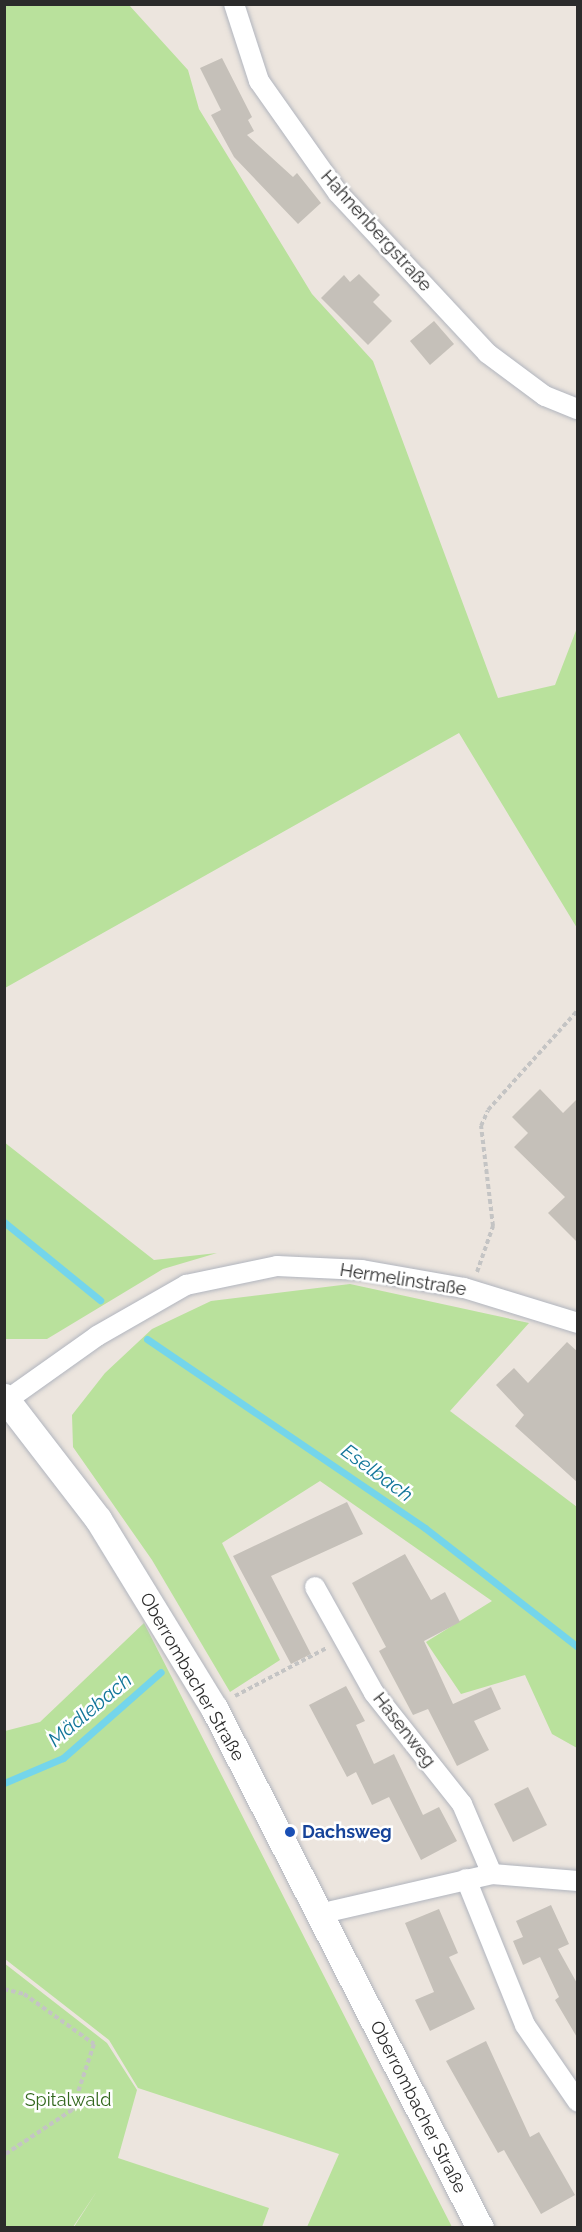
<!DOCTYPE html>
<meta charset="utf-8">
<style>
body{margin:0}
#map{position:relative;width:582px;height:2232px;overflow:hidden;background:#ece5de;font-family:Raleway,sans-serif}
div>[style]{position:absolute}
.green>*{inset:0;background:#b9e19c}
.stream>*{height:7px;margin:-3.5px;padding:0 3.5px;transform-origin:3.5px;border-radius:3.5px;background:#74d5eb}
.building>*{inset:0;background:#c5c0b9}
.path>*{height:4px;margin-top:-2px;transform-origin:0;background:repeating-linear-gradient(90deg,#c4c4c4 0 4.5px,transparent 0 7.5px)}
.roads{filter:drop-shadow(0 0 2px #b1b5be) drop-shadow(0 0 2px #b1b5be)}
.street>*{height:20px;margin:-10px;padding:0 10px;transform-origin:10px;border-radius:10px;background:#fff}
.secondary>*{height:27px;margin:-13.5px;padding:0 13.5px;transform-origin:13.5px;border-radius:13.5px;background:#fff}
.dots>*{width:16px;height:16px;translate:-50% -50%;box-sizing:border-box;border:3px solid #fff;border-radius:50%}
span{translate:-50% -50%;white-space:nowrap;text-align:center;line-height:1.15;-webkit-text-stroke:5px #fff;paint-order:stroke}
.street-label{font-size:18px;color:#2b2b2b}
.transit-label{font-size:18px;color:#164399;font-weight:700}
.left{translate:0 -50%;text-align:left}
.park-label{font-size:18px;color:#32671d}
.water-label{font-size:20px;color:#127699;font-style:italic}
.frame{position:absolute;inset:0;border:6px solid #2b2b2b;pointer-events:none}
</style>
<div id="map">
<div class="green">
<i style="clip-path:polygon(5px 4px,129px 5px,188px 70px,199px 109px,312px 294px,373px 361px,498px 698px,555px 685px,577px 628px,577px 928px,459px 733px,5px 988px)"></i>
<i style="clip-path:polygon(4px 1142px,154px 1260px,217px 1253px,163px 1269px,47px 1339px,5px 1339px)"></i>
<i style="clip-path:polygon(350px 1284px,529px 1323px,450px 1411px,577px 1507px,577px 1748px,552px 1734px,525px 1675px,461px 1694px,426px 1642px,492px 1601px,320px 1481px,222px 1543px,280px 1660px,230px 1692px,152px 1560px,73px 1447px,72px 1415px,105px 1373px,152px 1329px,211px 1301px)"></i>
<i style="clip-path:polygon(144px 1623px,452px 2227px,307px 2227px,339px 2154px,138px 2088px,109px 2040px,5px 1959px,5px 1731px,40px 1722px)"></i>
<i style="clip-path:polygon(4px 1963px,107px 2043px,137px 2090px,118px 2158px,269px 2208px,262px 2227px,74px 2227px,97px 2191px,73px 2227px,5px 2227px)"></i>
</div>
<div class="stream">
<i style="left:4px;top:1222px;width:124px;rotate:39.1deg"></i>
<i style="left:147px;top:1339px;width:336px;rotate:34.2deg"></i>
<i style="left:425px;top:1528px;width:194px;rotate:37.9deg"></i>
<i style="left:4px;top:1783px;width:64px;rotate:-23deg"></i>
<i style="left:63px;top:1758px;width:130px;rotate:-41.3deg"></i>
</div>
<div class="building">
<i style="clip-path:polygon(222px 58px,252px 117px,248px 120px,254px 131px,247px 135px,293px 177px,297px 173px,321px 203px,298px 224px,234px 157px,211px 115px,221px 110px,200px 68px)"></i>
<i style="clip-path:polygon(359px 274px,380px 295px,373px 302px,392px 321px,368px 345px,321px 298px,344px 275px,350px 282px)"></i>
<i style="clip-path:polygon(434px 321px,454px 344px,430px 365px,410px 341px)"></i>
<i style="clip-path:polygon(540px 1089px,563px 1113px,578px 1098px,578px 1243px,548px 1213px,565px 1197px,514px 1147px,528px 1133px,512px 1117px)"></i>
<i style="clip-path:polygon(567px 1342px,578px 1352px,578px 1483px,515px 1426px,524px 1415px,496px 1385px,514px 1368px,528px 1383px)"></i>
<i style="clip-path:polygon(347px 1502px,363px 1534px,271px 1576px,311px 1654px,291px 1664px,233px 1556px)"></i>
<i style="clip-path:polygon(405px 1554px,431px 1600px,445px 1592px,460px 1622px,424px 1641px,453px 1704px,491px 1687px,501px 1709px,474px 1721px,489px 1750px,457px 1766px,428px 1709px,413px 1715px,379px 1651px,386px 1647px,352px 1583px)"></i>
<i style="clip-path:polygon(346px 1686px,365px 1721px,356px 1725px,374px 1764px,394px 1754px,423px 1815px,439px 1807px,457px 1841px,421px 1860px,389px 1797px,372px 1805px,356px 1772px,347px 1777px,309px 1705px)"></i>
<i style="clip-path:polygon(528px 1787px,547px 1825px,513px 1842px,494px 1804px)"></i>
<i style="clip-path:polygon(551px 1905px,569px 1944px,558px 1949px,578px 1985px,578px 2039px,555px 2000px,559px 1997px,540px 1957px,523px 1965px,513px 1941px,523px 1937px,516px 1921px)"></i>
<i style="clip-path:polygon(439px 1909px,458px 1953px,449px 1957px,475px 2009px,430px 2031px,415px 2000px,434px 1992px,405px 1923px)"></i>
<i style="clip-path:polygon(486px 2041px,530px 2137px,539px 2132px,575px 2195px,541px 2214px,504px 2150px,498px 2153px,446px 2061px)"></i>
</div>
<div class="path">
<i style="left:477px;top:1272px;width:49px;rotate:-70.8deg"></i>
<i style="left:493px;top:1226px;width:101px;rotate:-96.8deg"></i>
<i style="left:481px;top:1126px;width:17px;rotate:-66deg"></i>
<i style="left:488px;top:1110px;width:135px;rotate:-48deg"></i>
<i style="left:235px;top:1696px;width:104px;rotate:-27.6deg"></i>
<i style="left:4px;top:1989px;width:21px;rotate:14deg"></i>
<i style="left:24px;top:1994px;width:86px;rotate:35.5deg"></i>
<i style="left:94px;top:2044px;width:70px;rotate:108.4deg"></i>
<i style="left:72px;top:2110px;width:82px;rotate:146.5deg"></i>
</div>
<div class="roads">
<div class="street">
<i style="left:234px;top:4px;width:81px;rotate:72deg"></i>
<i style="left:259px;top:81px;width:137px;rotate:54.8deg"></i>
<i style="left:338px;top:193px;width:219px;rotate:47deg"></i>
<i style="left:487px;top:353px;width:72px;rotate:36.6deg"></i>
<i style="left:545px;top:396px;width:35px;rotate:22deg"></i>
<i style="left:7px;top:1400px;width:110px;rotate:-35.4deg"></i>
<i style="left:97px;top:1336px;width:103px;rotate:-29.8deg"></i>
<i style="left:186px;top:1285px;width:93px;rotate:-11.8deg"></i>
<i style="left:277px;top:1266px;width:85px;rotate:2.7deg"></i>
<i style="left:362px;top:1270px;width:104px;rotate:10deg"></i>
<i style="left:464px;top:1288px;width:119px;rotate:17.1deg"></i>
<i style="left:315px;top:1587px;width:121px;rotate:60.9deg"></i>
<i style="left:374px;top:1693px;width:142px;rotate:51.6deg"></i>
<i style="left:462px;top:1804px;width:76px;rotate:66.8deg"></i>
<i style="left:466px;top:1879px;width:157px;rotate:68deg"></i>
<i style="left:525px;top:2025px;width:93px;rotate:55.5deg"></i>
<i style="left:319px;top:1914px;width:178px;rotate:-13deg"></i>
<i style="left:492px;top:1874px;width:86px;rotate:4.7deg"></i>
</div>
<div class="secondary">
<i style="left:4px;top:1397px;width:154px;rotate:52.4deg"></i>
<i style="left:98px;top:1519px;width:222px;rotate:58.5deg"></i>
<i style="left:214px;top:1708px;width:584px;rotate:62.91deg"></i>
</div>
</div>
<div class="dots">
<i style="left:290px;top:1832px;background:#1a4fb4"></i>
</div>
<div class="street-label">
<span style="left:376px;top:231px;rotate:48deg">Hahnenbergstraße</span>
<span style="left:403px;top:1280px;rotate:9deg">Hermelinstraße</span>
<span style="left:192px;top:1677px;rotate:60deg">Oberrombacher Straße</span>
<span style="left:404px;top:1730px;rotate:52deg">Hasenweg</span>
<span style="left:418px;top:2107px;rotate:63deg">Oberrombacher Straße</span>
</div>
<div class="transit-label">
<span class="left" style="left:302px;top:1832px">Dachsweg</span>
</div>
<div class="park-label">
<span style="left:68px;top:2100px">Spitalwald</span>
</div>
<div class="water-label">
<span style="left:377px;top:1473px;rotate:36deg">Eselbach</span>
<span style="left:90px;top:1710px;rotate:-40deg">Mädlebach</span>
</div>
<div class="frame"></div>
</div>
